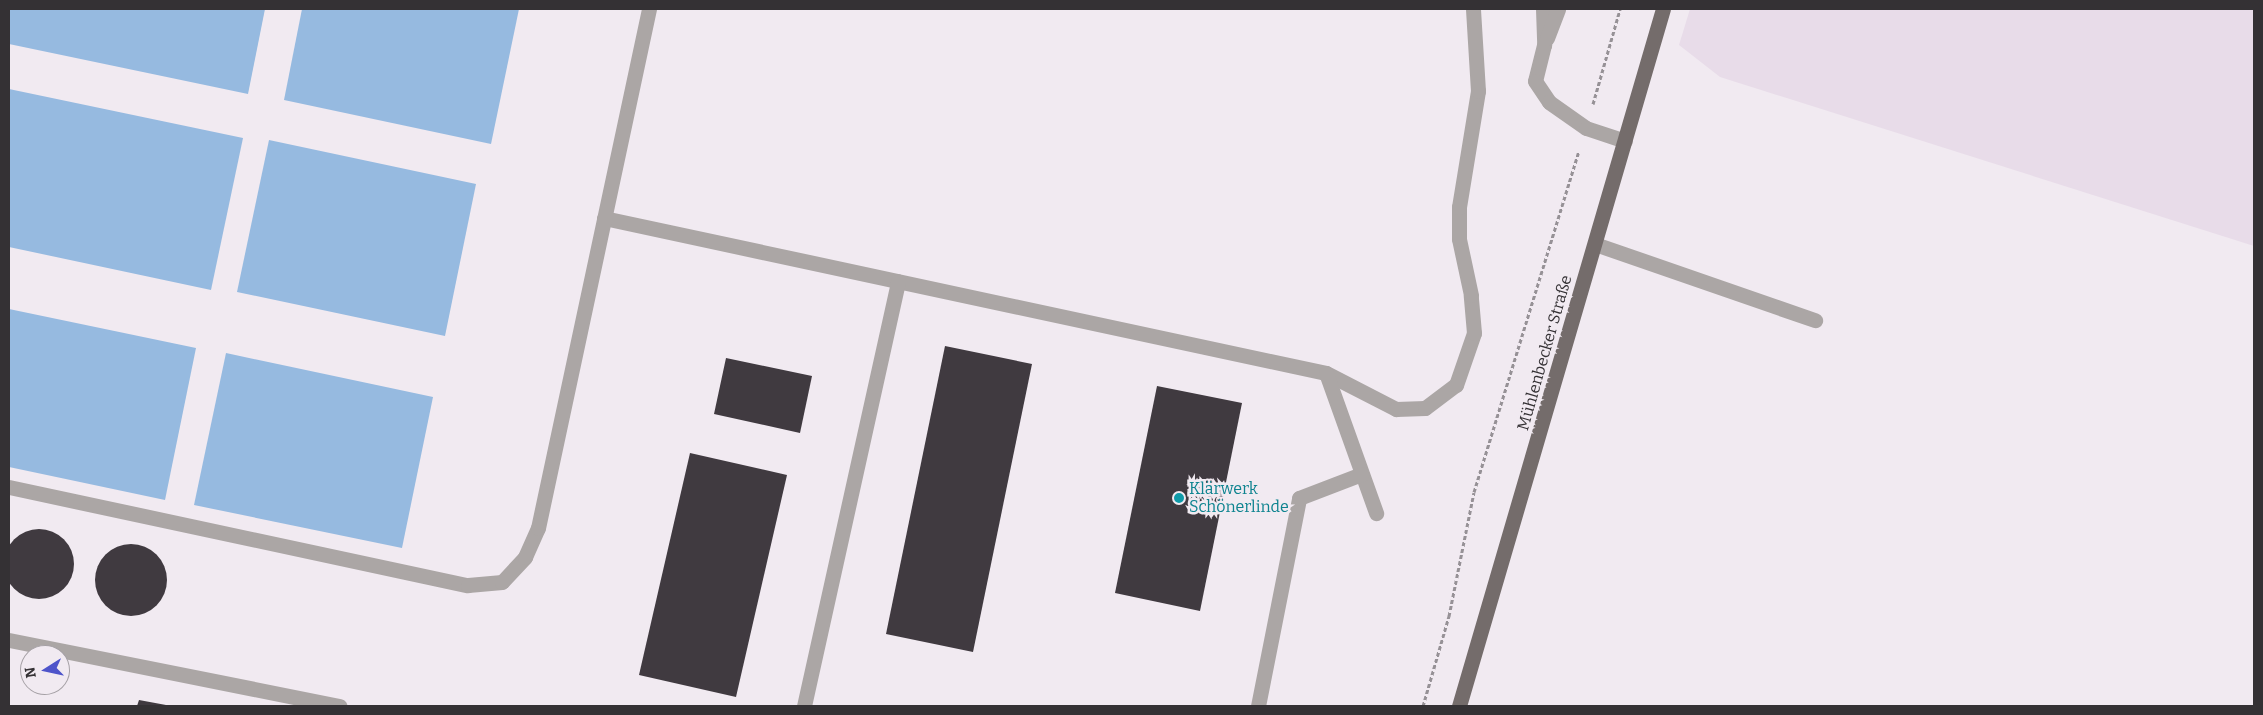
<!DOCTYPE html>
<meta charset="utf-8">
<style>
body{margin:0}
#map{position:relative;width:2263px;height:715px;overflow:hidden;background:#f1eaf1;font-family:Bitter,serif}
div>[style]{position:absolute}
.built>*{inset:0;background:#e8dce9}
.water>*{inset:0;background:#96bae0}
.building>*{inset:0;background:#403a40}
.round{border-radius:50%}
.path>*{height:3px;margin-top:-1.5px;transform-origin:0;background:repeating-linear-gradient(90deg,#969196 0 4px,transparent 0 6.5px)}
.minor>*{height:15px;margin:-7.5px;padding:0 7.5px;transform-origin:7.5px;border-radius:7.5px;background:#aba6a5}
.major>*{height:15px;margin:-7.5px;padding:0 7.5px;transform-origin:7.5px;border-radius:7.5px;background:#746c6b}
.dots>*{width:14px;height:14px;translate:-50% -50%;box-sizing:border-box;border:2px solid #f1eaf1;border-radius:50%}
span{translate:-50% -50%;white-space:nowrap;text-align:center;line-height:1.15;-webkit-text-stroke:5px #f1eaf1;paint-order:stroke}
.street-label{font-size:16px;color:#343134}
.culture-label{font-size:16px;color:#0d838f}
.left{translate:0 -50%;text-align:left}
.frame{position:absolute;inset:0;border:10px solid #343134;pointer-events:none}
.north{position:absolute;left:20px;top:645px;width:50px;height:50px;box-sizing:border-box;background:#f1eaf1;border:1px solid #a5a0a5;border-radius:50%;rotate:260deg;font-size:14px;font-weight:700;line-height:20px;text-align:center;color:#343134}
.north::after{content:'';display:block;margin:auto;width:18px;height:22px;background:#4e54ca;clip-path:polygon(50% 0,100% 100%,50% 72%,0 100%)}
</style>
<div id="map">
<div class="built">
<i style="clip-path:polygon(1690px 9px,2254px 9px,2254px 246px,1720px 77px,1679px 45px)"></i>
</div>
<div class="water">
<i style="clip-path:polygon(9px 9px,265px 9px,248px 94px,9px 44px)"></i>
<i style="clip-path:polygon(302px 9px,519px 9px,491px 144px,284px 100px)"></i>
<i style="clip-path:polygon(9px 89px,243px 138px,211px 290px,9px 247px)"></i>
<i style="clip-path:polygon(269px 140px,476px 184px,445px 336px,237px 292px)"></i>
<i style="clip-path:polygon(9px 309px,196px 348px,165px 500px,9px 467px)"></i>
<i style="clip-path:polygon(226px 353px,433px 397px,402px 548px,194px 505px)"></i>
</div>
<div class="building">
<i style="clip-path:polygon(945px 346px,1032px 364px,973px 652px,886px 634px)"></i>
<i style="clip-path:polygon(726px 358px,812px 376px,800px 433px,714px 414px)"></i>
<i style="clip-path:polygon(1157px 386px,1242px 403px,1200px 611px,1115px 593px)"></i>
<i style="clip-path:polygon(690px 453px,787px 475px,736px 697px,639px 675px)"></i>
<i class="round" style="left:4px;top:529px;width:70px;height:70px"></i>
<i class="round" style="left:95px;top:544px;width:72px;height:72px"></i>
<i style="clip-path:polygon(139px 700px,166px 705px,166px 706px,137px 706px)"></i>
</div>
<div class="path">
<i style="left:1593px;top:104px;width:99px;rotate:-74.1deg"></i>
<i style="left:1423px;top:706px;width:94px;rotate:-73.9deg"></i>
<i style="left:1449px;top:616px;width:126px;rotate:-78.6deg"></i>
<i style="left:1474px;top:492px;width:357px;rotate:-72.9deg"></i>
</div>
<div class="minor">
<i style="left:1543px;top:9px;width:36px;rotate:88deg"></i>
<i style="left:1544px;top:45px;width:37px;rotate:104deg"></i>
<i style="left:1535px;top:81px;width:25px;rotate:56deg"></i>
<i style="left:1549px;top:102px;width:45px;rotate:35.1deg"></i>
<i style="left:1586px;top:128px;width:41px;rotate:18.4deg"></i>
<i style="left:1547px;top:38px;width:31px;rotate:-69deg"></i>
<i style="left:604px;top:218px;width:738px;rotate:12.12deg"></i>
<i style="left:1326px;top:373px;width:79px;rotate:27.2deg"></i>
<i style="left:1396px;top:409px;width:29px;rotate:-2deg"></i>
<i style="left:1425px;top:408px;width:39px;rotate:-37deg"></i>
<i style="left:1456px;top:385px;width:55px;rotate:-70.9deg"></i>
<i style="left:1474px;top:333px;width:38px;rotate:-95deg"></i>
<i style="left:1471px;top:295px;width:57px;rotate:-102.1deg"></i>
<i style="left:1459px;top:239px;width:32px;rotate:-90deg"></i>
<i style="left:1459px;top:207px;width:118px;rotate:-80.7deg"></i>
<i style="left:1478px;top:91px;width:82px;rotate:-93.5deg"></i>
<i style="left:1595px;top:244px;width:233px;rotate:19.1deg"></i>
<i style="left:1326px;top:373px;width:149px;rotate:70.3deg"></i>
<i style="left:9px;top:487px;width:469px;rotate:12.1deg"></i>
<i style="left:468px;top:585px;width:34px;rotate:-5deg"></i>
<i style="left:502px;top:582px;width:34px;rotate:-47deg"></i>
<i style="left:525px;top:557px;width:32px;rotate:-66deg"></i>
<i style="left:538px;top:528px;width:531px;rotate:-77.93deg"></i>
<i style="left:9px;top:640px;width:337px;rotate:11.3deg"></i>
<i style="left:804px;top:706px;width:435px;rotate:-77.5deg"></i>
<i style="left:1258px;top:706px;width:212px;rotate:-78.8deg"></i>
<i style="left:1299px;top:498px;width:67px;rotate:-20.9deg"></i>
</div>
<div class="major">
<i style="left:1459px;top:706px;width:726px;rotate:-73.69deg"></i>
</div>
<div class="dots">
<i style="left:1179px;top:498px;background:#0f9aa8"></i>
</div>
<div class="street-label">
<span style="left:1545px;top:353px;rotate:-74deg">Mühlenbecker Straße</span>
</div>
<div class="culture-label">
<span class="left" style="left:1189px;top:498px">Klärwerk<br>Schönerlinde</span>
</div>
<div class="frame"></div>
<div class="north">N</div>
</div>
